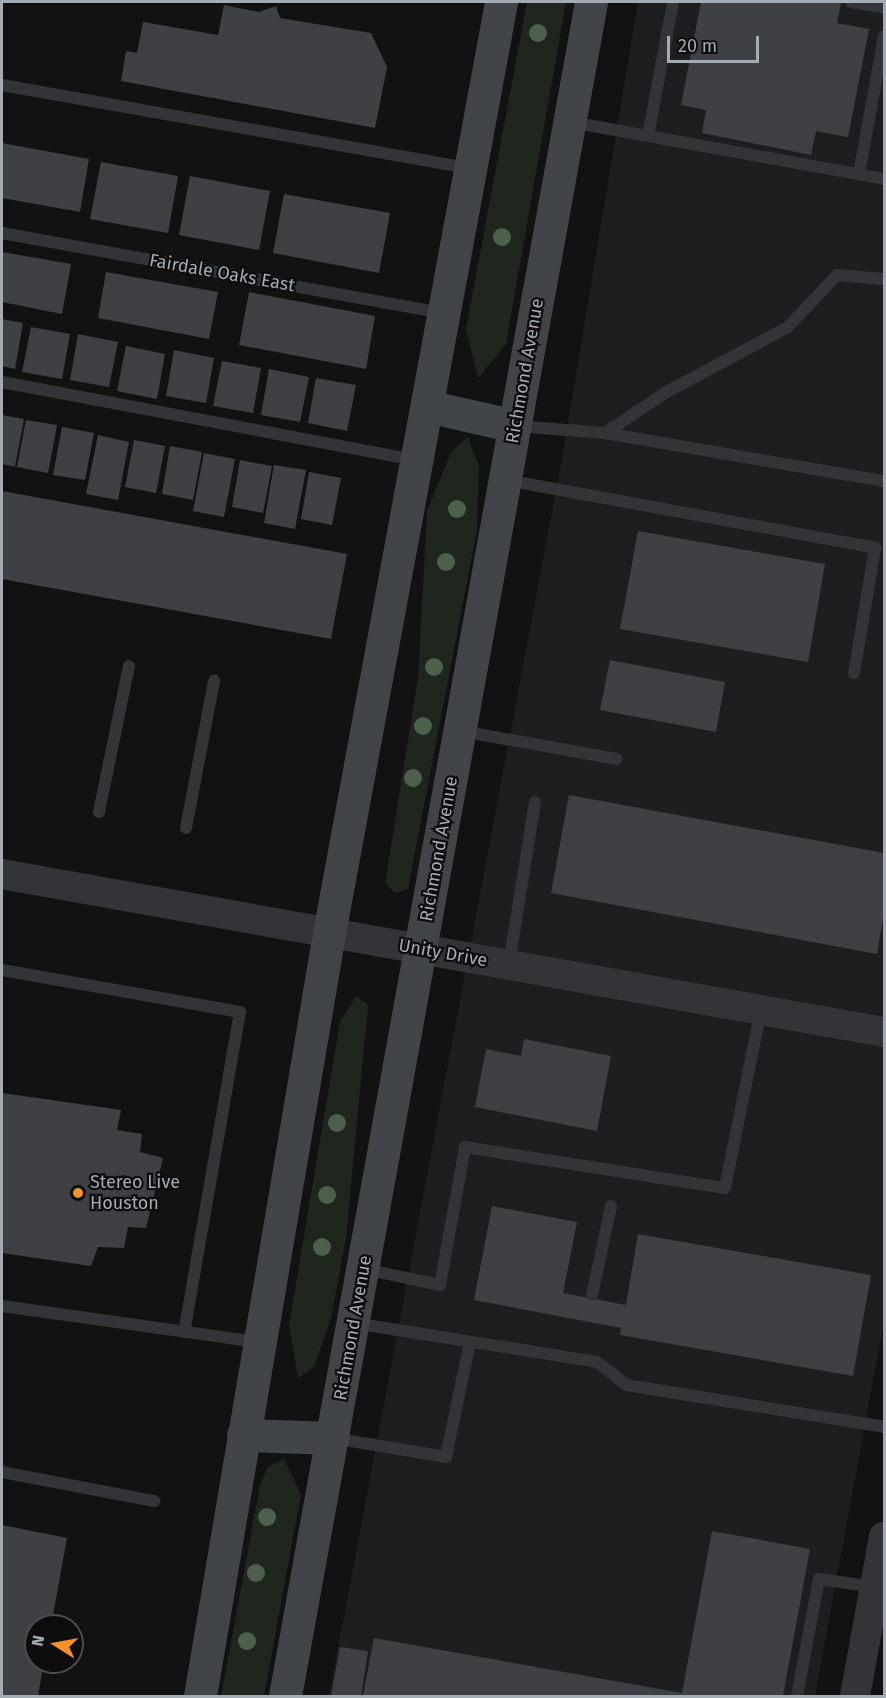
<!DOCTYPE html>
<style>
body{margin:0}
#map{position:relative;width:886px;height:1698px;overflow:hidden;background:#121213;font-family:"Fira Sans",sans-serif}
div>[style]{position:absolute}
.built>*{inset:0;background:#1e1e20}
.green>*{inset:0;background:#1e261e}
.building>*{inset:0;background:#3e4043}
.service>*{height:12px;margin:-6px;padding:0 6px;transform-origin:6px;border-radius:6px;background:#333438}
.tertiary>*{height:30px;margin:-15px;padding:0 15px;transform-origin:15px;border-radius:15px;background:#333438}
.secondary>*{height:33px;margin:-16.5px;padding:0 16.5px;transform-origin:16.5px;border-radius:16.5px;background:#414448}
.trees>*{width:18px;height:18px;margin:-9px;border-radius:50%;background:#4c604b}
.dots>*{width:16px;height:16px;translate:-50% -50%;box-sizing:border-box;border:3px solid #0d0d0e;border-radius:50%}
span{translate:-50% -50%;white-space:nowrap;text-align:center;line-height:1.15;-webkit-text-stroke:4.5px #0d0d0e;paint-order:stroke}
.street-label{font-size:18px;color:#a3abb4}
.poi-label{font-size:18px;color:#a3abb4}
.left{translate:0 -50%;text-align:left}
.frame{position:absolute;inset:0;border:3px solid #a3abb4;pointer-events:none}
.north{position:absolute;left:24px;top:1614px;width:60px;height:60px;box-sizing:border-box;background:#0d0d0e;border:2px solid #494c50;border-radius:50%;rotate:281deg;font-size:16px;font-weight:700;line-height:24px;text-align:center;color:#a3abb4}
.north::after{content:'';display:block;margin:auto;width:21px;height:27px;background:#f59327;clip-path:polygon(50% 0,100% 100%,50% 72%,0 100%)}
.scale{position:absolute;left:667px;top:36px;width:92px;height:27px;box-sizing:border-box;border:3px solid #a3abb4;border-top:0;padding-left:8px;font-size:18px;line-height:21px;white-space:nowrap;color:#a3abb4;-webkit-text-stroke:4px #0d0d0e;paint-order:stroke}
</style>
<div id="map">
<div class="built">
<i style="clip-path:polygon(638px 2px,884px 2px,884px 1321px,815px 1696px,329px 1696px,562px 459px)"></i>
</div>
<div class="green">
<i style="clip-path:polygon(527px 2px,566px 2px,506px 344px,478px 378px,466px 329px)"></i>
<i style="clip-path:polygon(468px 437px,479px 467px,477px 530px,408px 889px,395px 893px,385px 883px,418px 678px,427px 511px,451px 452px)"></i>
<i style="clip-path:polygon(356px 996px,368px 1005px,346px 1239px,331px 1318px,314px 1367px,298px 1378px,289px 1325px,340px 1022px)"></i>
<i style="clip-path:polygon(284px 1458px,301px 1495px,264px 1696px,221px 1696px,260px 1485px,267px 1468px)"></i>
</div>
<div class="building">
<i style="clip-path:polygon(701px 2px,833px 2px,841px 3px,837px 23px,869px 29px,848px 137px,816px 131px,811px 155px,702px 133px,706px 110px,681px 105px)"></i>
<i style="clip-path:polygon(224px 5px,259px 12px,276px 6px,280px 18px,371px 33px,387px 67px,375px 128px,121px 81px,126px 51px,137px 53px,143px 22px,218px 35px)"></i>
<i style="clip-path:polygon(2px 143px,89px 159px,80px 212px,2px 198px)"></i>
<i style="clip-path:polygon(101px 162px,178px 176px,168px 233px,90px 219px)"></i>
<i style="clip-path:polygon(190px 176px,270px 191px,259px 250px,179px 235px)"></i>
<i style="clip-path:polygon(284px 194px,390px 213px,379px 273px,273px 253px)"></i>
<i style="clip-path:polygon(2px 252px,71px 264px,62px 314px,2px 302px)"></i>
<i style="clip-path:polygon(106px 272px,218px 292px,209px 339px,98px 318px)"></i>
<i style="clip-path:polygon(249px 292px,375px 316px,366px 369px,239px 345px)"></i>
<i style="clip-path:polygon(2px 319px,23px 323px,15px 369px,2px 366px)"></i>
<i style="clip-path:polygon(31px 327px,70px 334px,62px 379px,22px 372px)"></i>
<i style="clip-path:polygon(78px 334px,118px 342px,109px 387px,70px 380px)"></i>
<i style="clip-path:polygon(126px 346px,165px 354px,157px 399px,117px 391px)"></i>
<i style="clip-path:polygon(174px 350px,214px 358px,206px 403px,166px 396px)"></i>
<i style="clip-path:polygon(222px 361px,261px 368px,253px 413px,213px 406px)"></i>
<i style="clip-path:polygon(269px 369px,309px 377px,300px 422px,261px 415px)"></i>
<i style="clip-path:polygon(316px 378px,356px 385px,347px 431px,308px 423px)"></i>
<i style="clip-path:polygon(2px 415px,24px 419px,15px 467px,2px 464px)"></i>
<i style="clip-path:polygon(26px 420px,57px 425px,48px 473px,17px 467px)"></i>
<i style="clip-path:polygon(62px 427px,94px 433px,85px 480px,53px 475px)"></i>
<i style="clip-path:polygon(98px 435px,129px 442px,118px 500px,86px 494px)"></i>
<i style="clip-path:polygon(134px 440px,165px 446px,156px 493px,125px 487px)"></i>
<i style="clip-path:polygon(170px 446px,202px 452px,193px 500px,162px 494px)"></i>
<i style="clip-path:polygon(204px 453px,235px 459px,224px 517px,193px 511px)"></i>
<i style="clip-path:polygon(240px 460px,272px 466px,263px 513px,232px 507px)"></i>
<i style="clip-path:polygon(274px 465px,306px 470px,295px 529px,264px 523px)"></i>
<i style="clip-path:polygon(309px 472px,341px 478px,332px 525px,301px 519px)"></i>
<i style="clip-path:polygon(2px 491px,347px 554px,331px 639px,2px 579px)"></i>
<i style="clip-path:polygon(638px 531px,825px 564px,808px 662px,620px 629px)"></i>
<i style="clip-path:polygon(610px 660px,725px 682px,716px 732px,600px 710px)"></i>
<i style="clip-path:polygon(569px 795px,884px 853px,884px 911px,877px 954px,551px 893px)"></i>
<i style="clip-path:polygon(524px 1039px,611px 1056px,597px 1131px,475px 1107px,486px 1049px,521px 1056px)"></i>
<i style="clip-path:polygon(2px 1093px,121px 1110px,117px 1130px,142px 1134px,140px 1152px,163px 1158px,146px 1228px,128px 1227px,124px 1248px,98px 1247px,91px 1266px,2px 1253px)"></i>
<i style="clip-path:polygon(492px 1206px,577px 1222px,563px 1293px,626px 1305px,638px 1234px,871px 1275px,853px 1376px,620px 1335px,621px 1328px,474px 1300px)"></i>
<i style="clip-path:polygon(2px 1525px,67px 1538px,51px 1626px,36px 1626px,36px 1662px,44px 1662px,38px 1696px,2px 1696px)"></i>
<i style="clip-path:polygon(712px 1531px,810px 1549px,783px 1696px,363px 1696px,374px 1638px,682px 1693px)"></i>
<i style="clip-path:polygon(340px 1647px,368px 1651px,361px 1696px,331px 1696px)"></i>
</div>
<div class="service">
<i style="left:851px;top:2px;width:34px;rotate:10deg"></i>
<i style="left:2px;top:85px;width:475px;rotate:10.1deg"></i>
<i style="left:571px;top:122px;width:318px;rotate:10.3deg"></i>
<i style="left:648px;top:136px;width:136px;rotate:-79.4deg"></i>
<i style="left:859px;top:174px;width:140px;rotate:-79.7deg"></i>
<i style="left:2px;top:233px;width:447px;rotate:10.3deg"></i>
<i style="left:884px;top:279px;width:47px;rotate:-175.1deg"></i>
<i style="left:837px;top:275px;width:71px;rotate:133.3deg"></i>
<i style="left:788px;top:327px;width:140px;rotate:151.8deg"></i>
<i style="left:665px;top:393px;width:72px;rotate:146.3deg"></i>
<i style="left:605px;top:433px;width:283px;rotate:9.8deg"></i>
<i style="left:2px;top:382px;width:421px;rotate:10.7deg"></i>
<i style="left:516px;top:426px;width:89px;rotate:4.5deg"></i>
<i style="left:506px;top:480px;width:375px;rotate:10.4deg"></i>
<i style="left:875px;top:548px;width:127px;rotate:99.5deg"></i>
<i style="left:461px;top:731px;width:158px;rotate:10.2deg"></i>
<i style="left:99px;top:812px;width:149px;rotate:-78.4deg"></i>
<i style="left:186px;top:828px;width:150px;rotate:-79.2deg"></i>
<i style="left:509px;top:964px;width:164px;rotate:-80.9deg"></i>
<i style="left:2px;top:970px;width:242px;rotate:10deg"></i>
<i style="left:240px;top:1012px;width:325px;rotate:99.9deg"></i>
<i style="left:364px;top:1269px;width:78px;rotate:11.9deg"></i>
<i style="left:440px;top:1285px;width:140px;rotate:-79.7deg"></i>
<i style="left:465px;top:1147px;width:263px;rotate:9deg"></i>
<i style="left:725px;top:1188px;width:182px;rotate:-78.6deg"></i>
<i style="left:592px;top:1295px;width:91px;rotate:-77.9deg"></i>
<i style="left:2px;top:1306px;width:260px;rotate:8deg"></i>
<i style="left:354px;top:1323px;width:246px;rotate:9.1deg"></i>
<i style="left:597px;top:1362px;width:37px;rotate:38deg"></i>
<i style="left:626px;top:1385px;width:261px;rotate:9.2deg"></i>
<i style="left:333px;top:1438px;width:115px;rotate:9.5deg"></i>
<i style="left:446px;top:1457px;width:117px;rotate:-78.2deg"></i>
<i style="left:2px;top:1472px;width:155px;rotate:10.8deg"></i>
<i style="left:797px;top:1696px;width:119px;rotate:-79.4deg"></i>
<i style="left:819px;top:1579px;width:57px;rotate:8.1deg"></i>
</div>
<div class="tertiary">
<i style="left:2px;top:874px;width:896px;rotate:10.16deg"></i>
<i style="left:855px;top:1696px;width:162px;rotate:-79.7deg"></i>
</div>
<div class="secondary">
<i style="left:427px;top:406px;width:90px;rotate:12.8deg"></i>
<i style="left:243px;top:1435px;width:90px;rotate:1.9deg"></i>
<i style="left:200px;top:1696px;width:774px;rotate:-80.4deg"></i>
<i style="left:329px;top:933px;width:947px;rotate:-79.53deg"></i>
<i style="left:285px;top:1696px;width:1721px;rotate:-79.76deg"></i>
</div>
<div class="trees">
<i style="left:538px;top:33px"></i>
<i style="left:502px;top:237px"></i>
<i style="left:457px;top:509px"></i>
<i style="left:446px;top:562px"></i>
<i style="left:434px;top:667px"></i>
<i style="left:423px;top:726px"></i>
<i style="left:413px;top:778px"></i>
<i style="left:337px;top:1123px"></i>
<i style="left:327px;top:1195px"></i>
<i style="left:322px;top:1247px"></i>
<i style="left:267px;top:1517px"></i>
<i style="left:256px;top:1573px"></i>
<i style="left:247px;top:1641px"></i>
</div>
<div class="dots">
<i style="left:78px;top:1193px;background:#f59327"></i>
</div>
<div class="street-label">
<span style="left:222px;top:273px;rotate:10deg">Fairdale Oaks East</span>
<span style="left:525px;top:371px;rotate:-80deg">Richmond Avenue</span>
<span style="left:439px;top:849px;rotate:-80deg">Richmond Avenue</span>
<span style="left:443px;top:953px;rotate:10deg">Unity Drive</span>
<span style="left:353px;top:1328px;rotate:-80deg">Richmond Avenue</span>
</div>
<div class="poi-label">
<span class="left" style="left:90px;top:1193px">Stereo Live<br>Houston</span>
</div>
<div class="frame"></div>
<div class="north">N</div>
<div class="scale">20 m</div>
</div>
